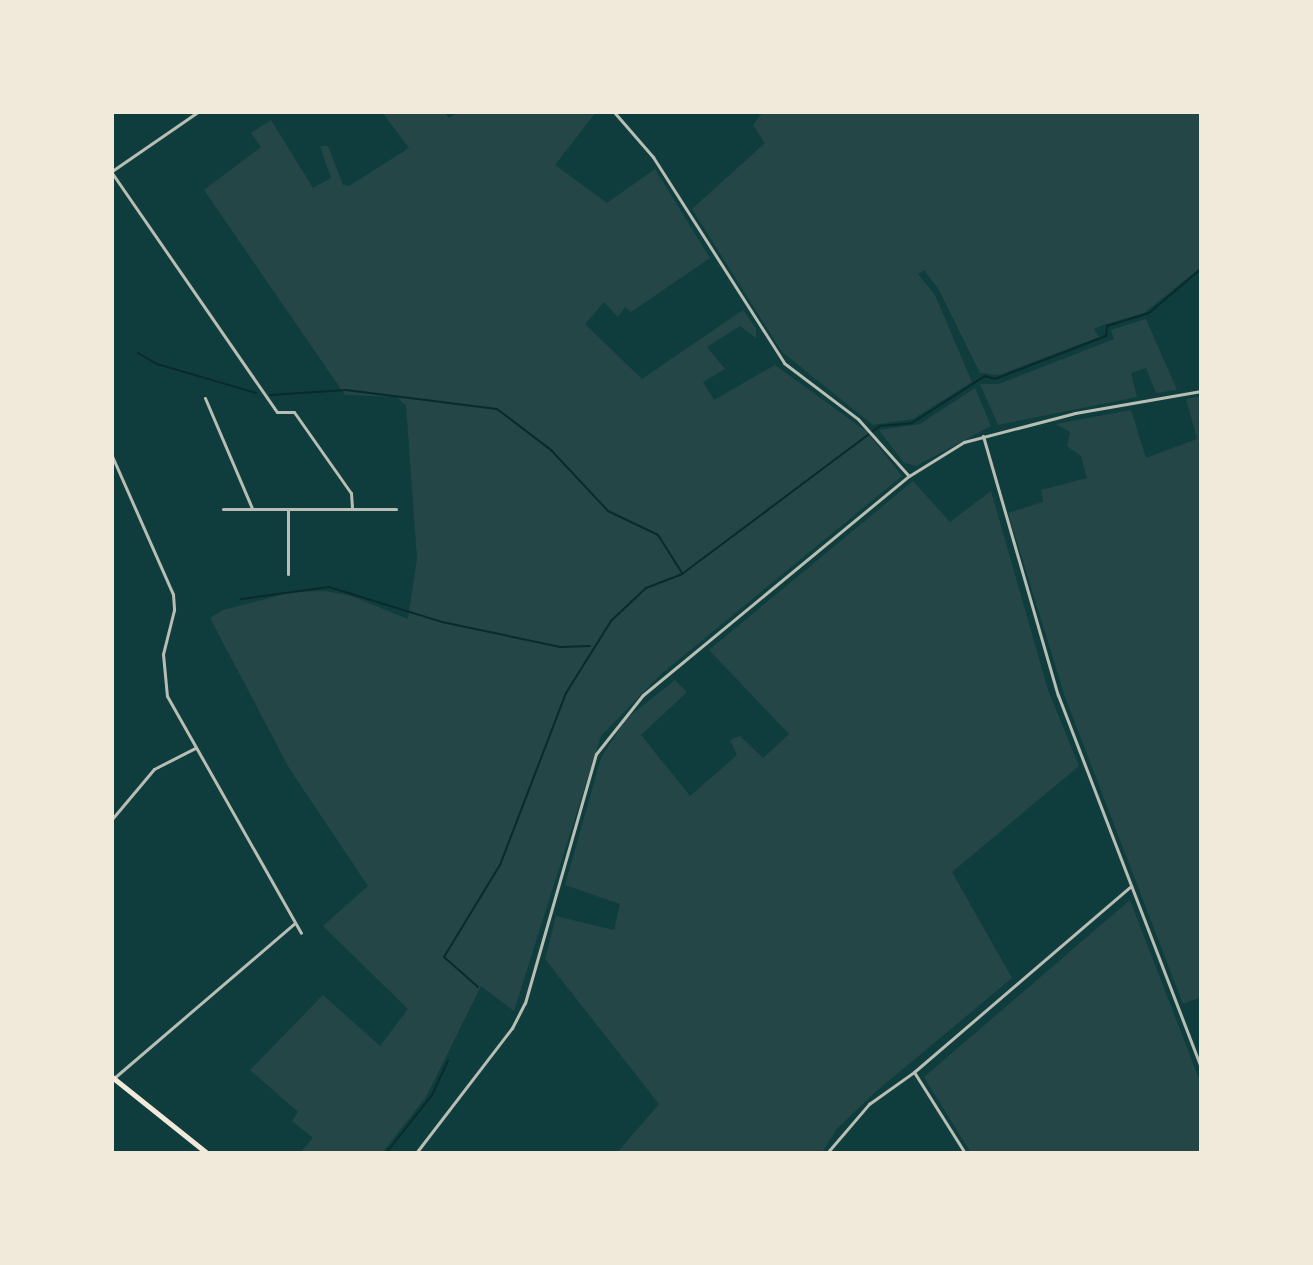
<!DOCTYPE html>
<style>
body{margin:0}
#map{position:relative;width:1313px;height:1265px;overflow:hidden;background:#0f3d3e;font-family:Lato,sans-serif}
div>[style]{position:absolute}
.green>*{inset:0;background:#244646}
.stream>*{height:2px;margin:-1px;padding:0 1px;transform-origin:1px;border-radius:1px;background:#0a2a2b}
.minor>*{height:3px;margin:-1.5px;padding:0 1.5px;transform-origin:1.5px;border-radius:1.5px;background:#b8beb3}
.secondary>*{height:5px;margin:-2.5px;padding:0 2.5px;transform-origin:2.5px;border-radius:2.5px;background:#f1e9da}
span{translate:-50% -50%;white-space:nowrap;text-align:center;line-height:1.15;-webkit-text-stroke:8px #f1e9da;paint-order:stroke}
.frame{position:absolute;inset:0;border:114px solid #f1e9da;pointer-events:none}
</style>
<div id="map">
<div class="green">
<i style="clip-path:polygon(382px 112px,444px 112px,449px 118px,460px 112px,596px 112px,555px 165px,607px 203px,655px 169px,710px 258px,631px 312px,625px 307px,618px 317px,604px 302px,585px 324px,642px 379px,743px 310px,756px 328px,756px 338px,740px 326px,707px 347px,725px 369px,703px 382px,714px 400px,775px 365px,866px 431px,902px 476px,660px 675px,601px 736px,514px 1011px,481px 986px,426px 1097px,382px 1153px,300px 1153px,313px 1138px,292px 1121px,298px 1112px,250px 1070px,323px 995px,380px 1046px,408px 1009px,323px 926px,368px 886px,289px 768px,210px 618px,223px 610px,292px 592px,325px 591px,352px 596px,408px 619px,417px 559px,406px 405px,396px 397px,345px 395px,204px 190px,261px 147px,251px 133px,271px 120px,313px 188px,331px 178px,320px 146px,328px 146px,343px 185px,349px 186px,409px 148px)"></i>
<i style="clip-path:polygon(763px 112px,1201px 112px,1201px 267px,1144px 313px,1103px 325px,1094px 329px,1099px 337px,999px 375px,980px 373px,939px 290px,924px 270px,918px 274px,935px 295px,972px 382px,913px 419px,873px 425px,782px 352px,692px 209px,765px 143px,753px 125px)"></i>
<i style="clip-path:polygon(1146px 319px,1177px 390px,1156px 393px,1146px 368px,1131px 373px,1137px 397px,998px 425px,980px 384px,999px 384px,1114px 339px,1111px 330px)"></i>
<i style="clip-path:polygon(975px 388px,991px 426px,916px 466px,904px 463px,879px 430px,920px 424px)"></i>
<i style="clip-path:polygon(1201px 396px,1201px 997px,1183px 1004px,1065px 697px,1008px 513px,1043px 502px,1041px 490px,1087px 478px,1081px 456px,1067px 446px,1070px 432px,1056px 424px,1131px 410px,1146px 458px,1197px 439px,1186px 399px)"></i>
<i style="clip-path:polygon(913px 481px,950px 522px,991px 491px,1048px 690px,1079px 766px,952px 872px,1012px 978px,873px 1094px,836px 1130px,822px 1153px,617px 1153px,659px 1104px,545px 959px,556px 916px,614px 930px,620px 904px,565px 885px,601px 758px,626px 719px,675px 680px,687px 692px,641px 735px,690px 796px,737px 755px,730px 740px,740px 736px,763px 758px,789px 734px,709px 650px)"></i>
<i style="clip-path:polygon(1130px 900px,1201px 1084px,1201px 1153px,971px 1153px,924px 1077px)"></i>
</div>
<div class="stream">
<i style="left:138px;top:353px;width:22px;rotate:30deg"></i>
<i style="left:157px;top:364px;width:103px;rotate:16.3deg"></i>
<i style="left:270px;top:395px;width:76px;rotate:-3.8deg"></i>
<i style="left:346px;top:390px;width:152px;rotate:7.2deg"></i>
<i style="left:497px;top:409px;width:68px;rotate:37.2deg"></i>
<i style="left:551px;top:450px;width:83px;rotate:46.9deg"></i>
<i style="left:608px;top:511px;width:55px;rotate:25.6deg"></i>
<i style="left:658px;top:535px;width:45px;rotate:57.7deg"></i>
<i style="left:241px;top:599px;width:89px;rotate:-7.8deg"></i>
<i style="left:329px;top:587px;width:118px;rotate:17.2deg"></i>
<i style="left:442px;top:622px;width:122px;rotate:11.9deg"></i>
<i style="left:561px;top:647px;width:29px;rotate:-2deg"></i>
<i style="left:478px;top:987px;width:45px;rotate:-138.6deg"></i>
<i style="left:444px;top:957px;width:108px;rotate:-58.7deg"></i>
<i style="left:500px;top:865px;width:184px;rotate:-69deg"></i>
<i style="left:566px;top:693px;width:85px;rotate:-58deg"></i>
<i style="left:611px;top:621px;width:48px;rotate:-43.3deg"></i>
<i style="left:646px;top:588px;width:39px;rotate:-21deg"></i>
<i style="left:682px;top:574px;width:247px;rotate:-36.8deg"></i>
<i style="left:880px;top:426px;width:32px;rotate:-5deg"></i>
<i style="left:912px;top:423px;width:87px;rotate:-32.8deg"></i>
<i style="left:985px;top:376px;width:10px;rotate:17deg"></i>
<i style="left:995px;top:379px;width:119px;rotate:-21.2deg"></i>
<i style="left:1106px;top:336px;width:10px;rotate:-84deg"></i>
<i style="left:1107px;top:326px;width:44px;rotate:-17.2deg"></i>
<i style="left:1149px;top:313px;width:68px;rotate:-40.2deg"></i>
<i style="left:386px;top:1153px;width:74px;rotate:-51.6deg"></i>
<i style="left:432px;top:1095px;width:38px;rotate:-65deg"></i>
</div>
<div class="minor">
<i style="left:614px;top:112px;width:60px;rotate:49.1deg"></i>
<i style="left:653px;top:157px;width:244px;rotate:57.5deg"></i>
<i style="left:784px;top:363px;width:93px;rotate:37.1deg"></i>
<i style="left:858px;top:419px;width:76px;rotate:48.2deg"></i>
<i style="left:112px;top:171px;width:104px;rotate:-34.5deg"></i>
<i style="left:112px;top:173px;width:290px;rotate:55.4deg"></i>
<i style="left:277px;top:412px;width:17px"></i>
<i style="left:294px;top:412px;width:99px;rotate:54.9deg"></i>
<i style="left:351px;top:493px;width:16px;rotate:86deg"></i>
<i style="left:205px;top:398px;width:120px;rotate:66.9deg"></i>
<i style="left:983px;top:436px;width:270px;rotate:73.9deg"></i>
<i style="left:1058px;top:695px;width:399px;rotate:69deg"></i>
<i style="left:112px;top:456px;width:151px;rotate:66.2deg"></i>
<i style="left:173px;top:594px;width:16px;rotate:86deg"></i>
<i style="left:174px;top:610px;width:45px;rotate:104deg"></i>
<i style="left:163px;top:654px;width:42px;rotate:84.6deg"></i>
<i style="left:167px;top:696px;width:272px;rotate:60.5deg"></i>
<i style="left:223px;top:509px;width:173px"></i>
<i style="left:288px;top:574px;width:64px;rotate:-90deg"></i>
<i style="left:112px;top:819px;width:65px;rotate:-50deg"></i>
<i style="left:154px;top:769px;width:46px;rotate:-27.1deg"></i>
<i style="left:914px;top:1072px;width:96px;rotate:57.8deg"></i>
<i style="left:114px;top:1078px;width:238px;rotate:-40.6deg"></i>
<i style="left:416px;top:1153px;width:158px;rotate:-52.5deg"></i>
<i style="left:512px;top:1028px;width:28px;rotate:-63deg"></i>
<i style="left:525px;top:1003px;width:259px;rotate:-74.1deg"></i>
<i style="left:596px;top:754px;width:75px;rotate:-51.5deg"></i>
<i style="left:643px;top:695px;width:345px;rotate:-39.5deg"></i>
<i style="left:909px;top:476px;width:65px;rotate:-31.7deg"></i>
<i style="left:964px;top:442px;width:115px;rotate:-14.6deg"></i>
<i style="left:1075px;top:413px;width:128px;rotate:-9.9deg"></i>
<i style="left:827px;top:1153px;width:65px;rotate:-49.4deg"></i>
<i style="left:869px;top:1104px;width:55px;rotate:-35.4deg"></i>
<i style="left:914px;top:1072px;width:286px;rotate:-40.6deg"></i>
</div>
<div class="secondary">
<i style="left:112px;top:1077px;width:122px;rotate:38.7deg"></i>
</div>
<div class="frame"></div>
</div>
